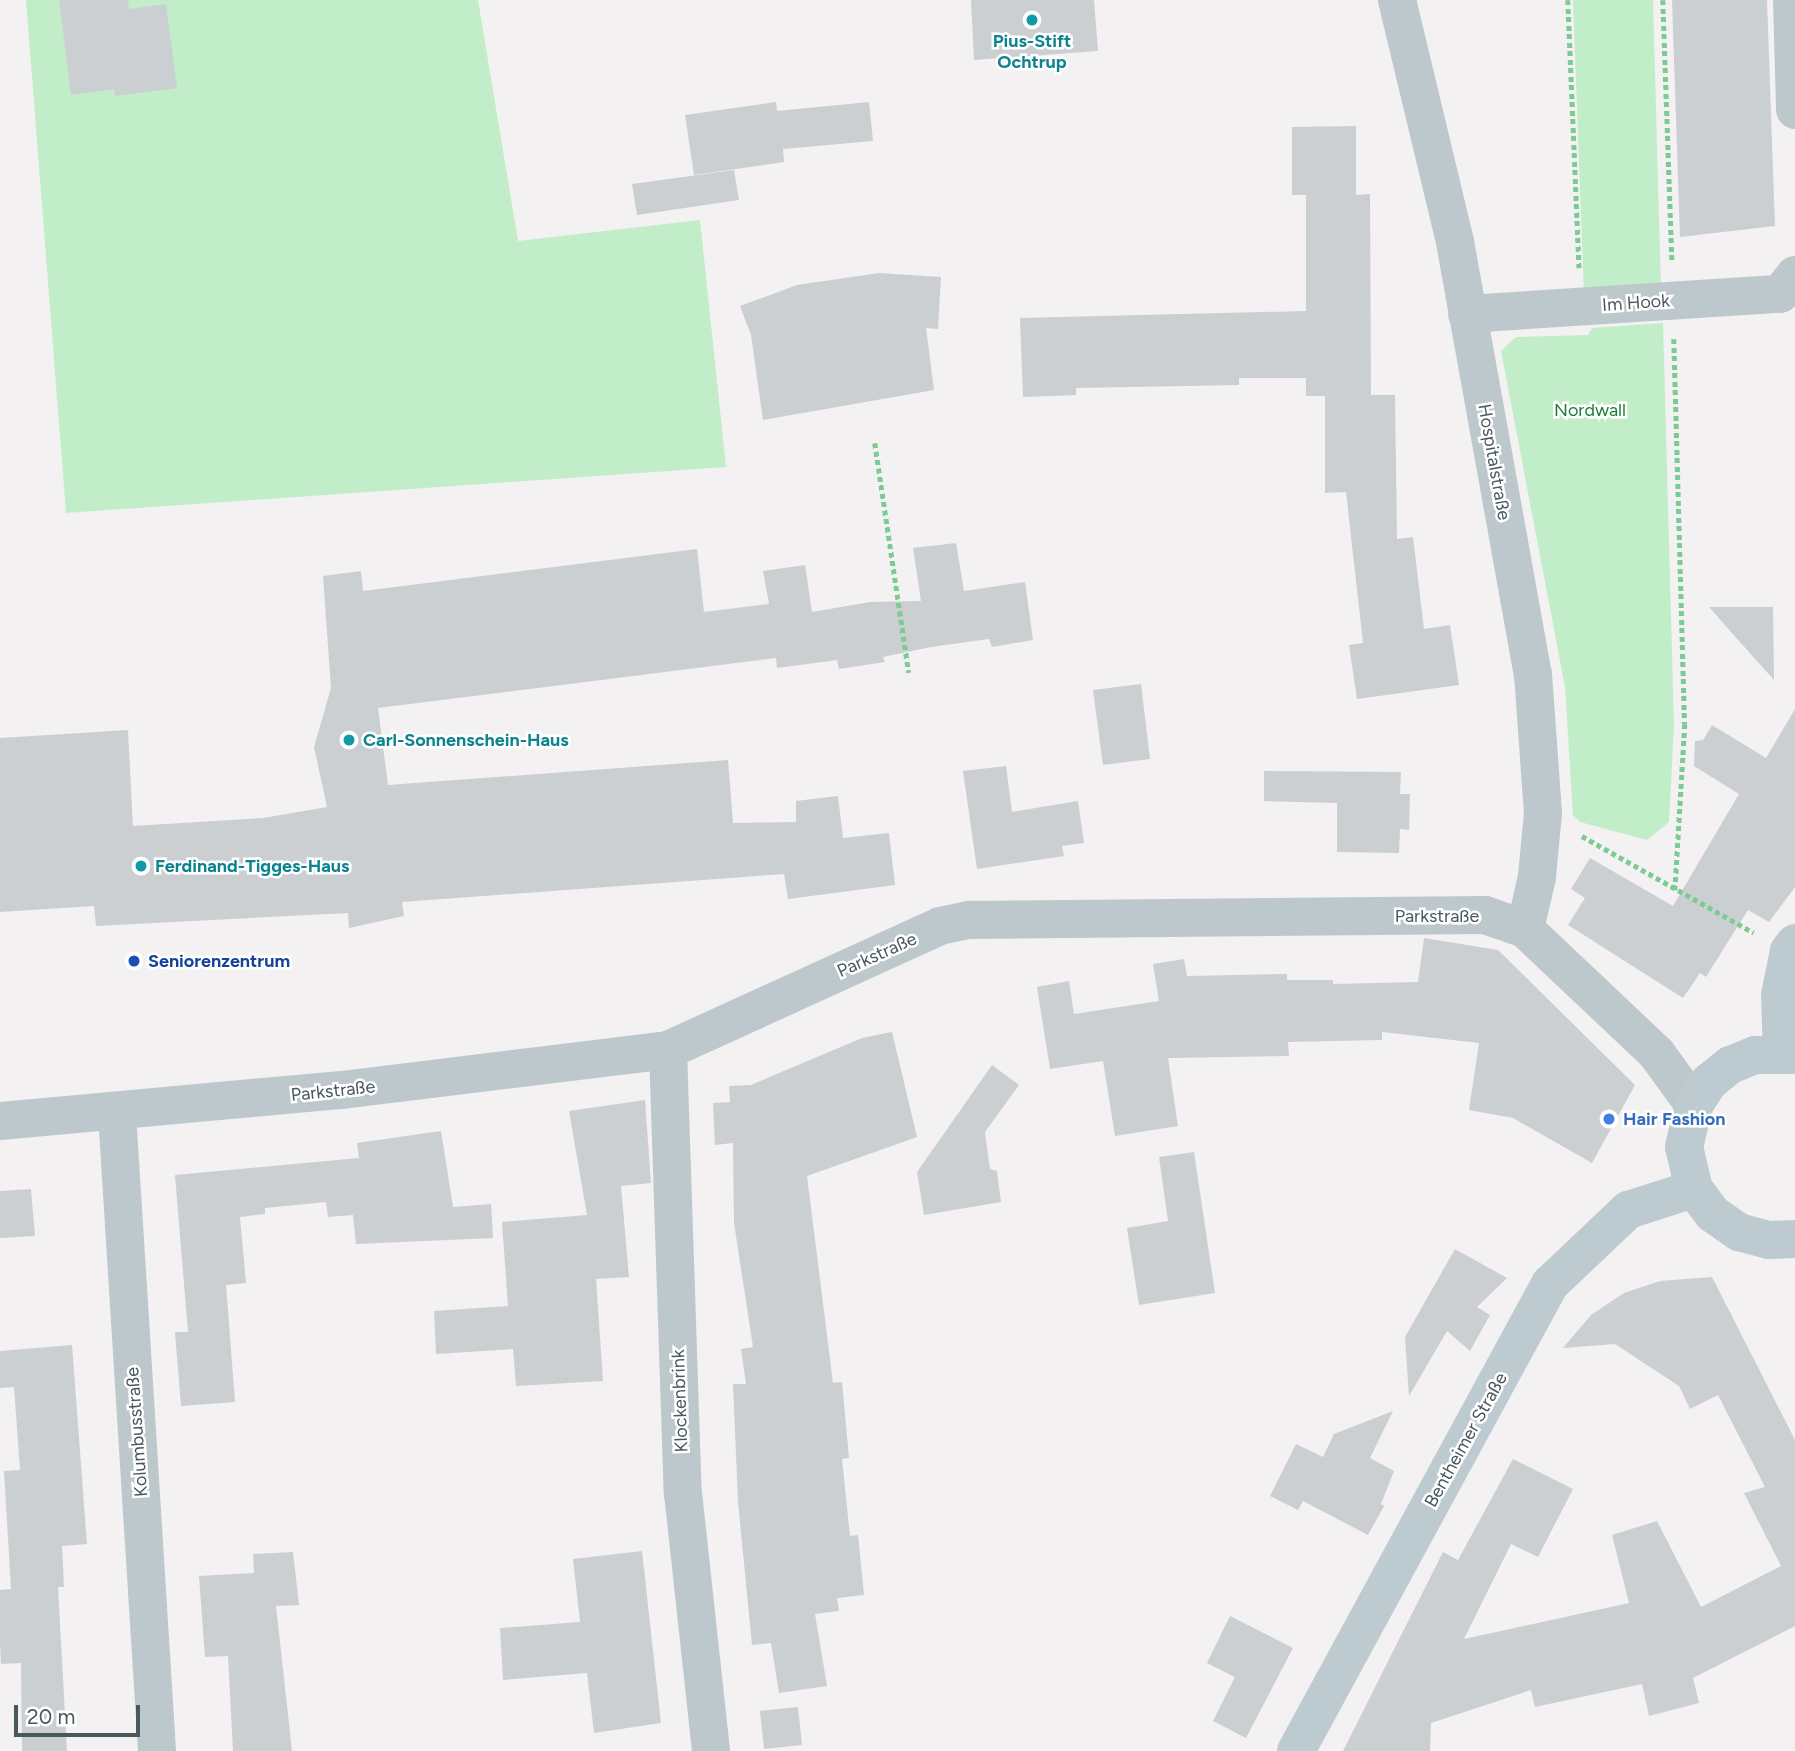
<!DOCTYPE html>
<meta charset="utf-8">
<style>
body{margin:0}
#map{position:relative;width:1795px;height:1751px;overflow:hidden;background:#f3f1f1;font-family:Figtree,sans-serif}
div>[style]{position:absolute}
.green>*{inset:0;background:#c1eec9}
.building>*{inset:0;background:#cbcfd2}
.path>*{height:4.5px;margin-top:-2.25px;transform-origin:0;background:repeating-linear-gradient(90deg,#7bcb92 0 5px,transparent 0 8.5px)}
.street>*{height:38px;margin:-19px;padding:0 19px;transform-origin:19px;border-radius:19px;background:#bdc8cc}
.secondary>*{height:38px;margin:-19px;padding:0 19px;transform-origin:19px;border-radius:19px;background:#bdcbd1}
.dots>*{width:19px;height:19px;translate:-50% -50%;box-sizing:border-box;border:4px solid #fff;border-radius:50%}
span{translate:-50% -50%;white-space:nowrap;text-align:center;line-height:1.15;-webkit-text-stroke:5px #fff;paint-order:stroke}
.culture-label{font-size:18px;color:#0d838f;font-weight:700}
.left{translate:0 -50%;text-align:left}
.street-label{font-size:18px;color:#49585d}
.park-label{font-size:18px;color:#1b7d37}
.transit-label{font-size:18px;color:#164399;font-weight:700}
.shop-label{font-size:18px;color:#366cbe;font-weight:700}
.scale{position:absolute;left:14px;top:1705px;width:126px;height:32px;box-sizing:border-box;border:4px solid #49585d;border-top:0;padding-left:9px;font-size:21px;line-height:24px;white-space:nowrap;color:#49585d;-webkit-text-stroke:5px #fff;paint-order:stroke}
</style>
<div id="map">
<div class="green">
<i style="clip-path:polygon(26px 0,478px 0,518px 241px,700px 220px,726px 467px,66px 513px)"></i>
<i style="clip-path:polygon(1573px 0,1653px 0,1661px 291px,1584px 296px)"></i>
<i style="clip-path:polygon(1663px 323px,1674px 726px,1669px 822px,1647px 840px,1580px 822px,1573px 815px,1565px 687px,1501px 351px,1516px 337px,1588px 335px,1592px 328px)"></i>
</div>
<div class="building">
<i style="clip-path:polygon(59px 0,128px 0,129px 9px,166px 4px,177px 88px,115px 96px,114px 89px,71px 95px)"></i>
<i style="clip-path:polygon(971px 0,1094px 0,1098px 51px,974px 60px)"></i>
<i style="clip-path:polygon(1672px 0,1767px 0,1775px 226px,1680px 237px)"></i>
<i style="clip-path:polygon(776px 102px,777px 111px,869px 102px,873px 141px,783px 149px,784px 162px,694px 175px,685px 115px)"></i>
<i style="clip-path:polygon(1356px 126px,1356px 195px,1370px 194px,1371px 395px,1395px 395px,1397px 539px,1413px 537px,1424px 629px,1450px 625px,1459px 685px,1357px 699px,1349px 645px,1363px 643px,1346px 492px,1325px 493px,1325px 396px,1306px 396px,1306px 378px,1239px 378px,1239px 385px,1076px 388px,1076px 395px,1023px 397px,1020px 318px,1306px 311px,1306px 195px,1292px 195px,1292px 127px)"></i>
<i style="clip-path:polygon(734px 170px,739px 200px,637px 215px,632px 184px)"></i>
<i style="clip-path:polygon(879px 273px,941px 277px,938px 329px,926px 328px,934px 390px,763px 420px,751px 335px,740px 306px,797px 285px)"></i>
<i style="clip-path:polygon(956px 543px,964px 591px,1025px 582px,1033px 640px,992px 647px,989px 639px,931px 647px,883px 657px,885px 662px,839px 669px,837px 660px,777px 668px,776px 658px,378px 708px,388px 785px,728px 760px,733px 823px,796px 822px,796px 801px,838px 796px,843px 838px,889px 833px,895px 885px,788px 899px,784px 874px,402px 902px,404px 916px,349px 928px,348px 913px,96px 926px,94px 906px,0 912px,0 738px,128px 730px,133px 826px,263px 818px,327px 807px,314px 747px,331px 688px,323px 576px,361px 571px,363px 591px,697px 549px,704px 612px,769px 604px,763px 571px,805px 565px,812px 612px,870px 602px,921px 601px,913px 548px)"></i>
<i style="clip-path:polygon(1709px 607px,1773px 607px,1774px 680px,1732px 633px)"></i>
<i style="clip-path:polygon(1141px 684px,1150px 759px,1103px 765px,1093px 690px)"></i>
<i style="clip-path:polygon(1795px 709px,1795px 887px,1769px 922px,1748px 910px,1706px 977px,1700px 973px,1683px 998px,1568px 925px,1585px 898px,1571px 889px,1590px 858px,1673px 906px,1739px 794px,1694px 766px,1695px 741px,1703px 740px,1712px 725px,1766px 758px)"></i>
<i style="clip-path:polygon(1006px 766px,1012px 812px,1078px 801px,1084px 843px,1062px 846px,1064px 856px,977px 869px,963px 771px)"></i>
<i style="clip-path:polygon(1264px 771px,1401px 772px,1400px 794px,1410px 794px,1409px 830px,1400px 829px,1399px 853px,1337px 852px,1337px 803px,1264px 801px)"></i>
<i style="clip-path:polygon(1424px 938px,1498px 950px,1635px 1085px,1592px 1163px,1513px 1118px,1469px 1110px,1479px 1043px,1382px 1032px,1382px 1040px,1288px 1042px,1289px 1056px,1168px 1058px,1178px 1126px,1115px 1136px,1103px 1061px,1050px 1069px,1037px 987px,1069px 981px,1074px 1014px,1159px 1001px,1153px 964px,1184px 959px,1187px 976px,1287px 974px,1287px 980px,1333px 980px,1333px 984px,1418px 982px)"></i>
<i style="clip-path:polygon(892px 1032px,917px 1137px,807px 1176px,833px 1383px,842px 1382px,849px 1458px,842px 1459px,850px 1536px,858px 1535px,864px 1595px,837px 1598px,839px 1611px,815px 1614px,827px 1686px,779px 1693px,771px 1643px,752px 1645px,738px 1502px,733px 1384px,746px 1384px,741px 1349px,753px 1347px,734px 1223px,733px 1143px,715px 1145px,713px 1103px,730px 1102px,729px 1086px,751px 1085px,862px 1038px)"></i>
<i style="clip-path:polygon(992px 1065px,1019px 1085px,985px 1132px,990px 1169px,997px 1171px,1001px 1202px,924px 1215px,917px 1172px)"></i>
<i style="clip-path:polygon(645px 1100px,651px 1183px,621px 1186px,629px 1277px,596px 1279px,603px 1381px,516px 1386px,513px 1349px,436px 1354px,434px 1311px,508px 1306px,502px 1222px,587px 1215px,569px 1111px)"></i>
<i style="clip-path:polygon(441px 1131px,453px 1207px,491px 1204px,493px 1238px,356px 1244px,353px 1215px,328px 1217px,326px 1202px,265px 1208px,265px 1214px,240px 1217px,246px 1283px,226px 1285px,235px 1402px,181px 1406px,175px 1332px,188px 1332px,175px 1175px,359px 1158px,357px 1143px)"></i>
<i style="clip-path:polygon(1194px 1152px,1215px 1293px,1139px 1305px,1127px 1228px,1168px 1221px,1159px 1157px)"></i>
<i style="clip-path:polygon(31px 1189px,35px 1236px,0 1238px,0 1191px)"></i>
<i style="clip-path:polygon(1455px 1249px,1507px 1278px,1477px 1307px,1490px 1315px,1470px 1351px,1447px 1331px,1409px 1396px,1405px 1337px)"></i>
<i style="clip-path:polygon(1712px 1277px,1795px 1440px,1795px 1626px,1693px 1678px,1699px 1703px,1649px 1716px,1642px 1684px,1535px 1707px,1531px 1690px,1431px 1723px,1430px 1751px,1343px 1751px,1443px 1552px,1458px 1560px,1513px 1459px,1573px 1489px,1538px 1557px,1511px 1544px,1464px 1639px,1629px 1603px,1612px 1535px,1657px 1521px,1701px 1607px,1781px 1566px,1744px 1493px,1765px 1487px,1718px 1395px,1690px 1409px,1679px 1386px,1615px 1344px,1563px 1348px,1591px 1315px,1624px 1293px,1660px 1281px)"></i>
<i style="clip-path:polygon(72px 1345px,87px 1544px,62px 1546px,64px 1587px,58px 1587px,67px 1751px,22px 1751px,21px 1663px,1px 1664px,0 1642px,0 1590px,11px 1589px,4px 1471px,20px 1470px,14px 1387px,0 1388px,0 1351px)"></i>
<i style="clip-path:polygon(1393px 1411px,1370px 1458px,1394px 1471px,1381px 1504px,1384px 1506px,1368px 1535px,1303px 1501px,1298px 1510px,1270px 1496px,1296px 1444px,1323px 1457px,1334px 1434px)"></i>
<i style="clip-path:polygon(642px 1551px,661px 1723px,594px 1733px,587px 1673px,503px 1680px,500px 1628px,580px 1622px,573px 1559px)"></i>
<i style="clip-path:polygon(293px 1552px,299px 1605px,276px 1606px,292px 1751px,233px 1751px,228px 1656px,205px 1657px,199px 1576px,254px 1573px,253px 1554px)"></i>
<i style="clip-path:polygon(1230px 1616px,1293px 1648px,1246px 1738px,1213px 1721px,1235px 1677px,1207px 1663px)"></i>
<i style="clip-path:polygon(798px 1707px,802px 1745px,764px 1749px,760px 1711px)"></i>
</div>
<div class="path">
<i style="left:1568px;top:0;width:268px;rotate:87.6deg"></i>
<i style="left:1663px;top:0;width:260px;rotate:88deg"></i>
<i style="left:1674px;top:339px;width:385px;rotate:88.4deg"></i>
<i style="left:1685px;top:724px;width:167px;rotate:93.4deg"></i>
<i style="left:875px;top:443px;width:232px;rotate:81.6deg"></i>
<i style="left:1582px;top:836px;width:197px;rotate:29.4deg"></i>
</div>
<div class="street">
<i style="left:1397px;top:0;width:249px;rotate:76.5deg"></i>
<i style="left:1455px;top:242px;width:439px;rotate:79.8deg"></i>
<i style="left:1533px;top:674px;width:139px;rotate:85.9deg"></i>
<i style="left:1543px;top:813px;width:64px;rotate:95.4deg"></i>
<i style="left:1537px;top:877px;width:53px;rotate:103deg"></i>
<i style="left:1792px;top:0;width:110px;rotate:88.4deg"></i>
<i style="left:1467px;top:314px;width:314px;rotate:-3.7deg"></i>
<i style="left:1780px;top:294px;width:24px;rotate:-52deg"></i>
<i style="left:668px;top:1050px;width:443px;rotate:88.1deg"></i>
<i style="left:683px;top:1493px;width:260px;rotate:83.8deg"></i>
<i style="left:117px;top:1113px;width:639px;rotate:86.41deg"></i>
<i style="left:0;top:1121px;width:343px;rotate:-5.2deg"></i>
<i style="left:342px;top:1090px;width:328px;rotate:-7deg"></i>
<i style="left:668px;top:1050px;width:299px;rotate:-24.5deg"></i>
<i style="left:940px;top:926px;width:30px;rotate:-12deg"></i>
<i style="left:969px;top:920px;width:516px;rotate:-0.56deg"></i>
<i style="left:1485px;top:915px;width:42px;rotate:19.3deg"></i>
<i style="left:1525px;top:929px;width:182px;rotate:43.4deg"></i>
<i style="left:1657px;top:1054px;width:63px;rotate:54deg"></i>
</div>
<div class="secondary">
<i style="left:1782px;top:1052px;width:57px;rotate:-92deg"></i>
<i style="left:1780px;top:995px;width:45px;rotate:-78.4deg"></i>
<i style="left:1789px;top:951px;width:10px;rotate:-53deg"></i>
<i style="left:1795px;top:1055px;width:40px;rotate:180deg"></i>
<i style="left:1755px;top:1055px;width:27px;rotate:158deg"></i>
<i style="left:1730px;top:1065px;width:27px;rotate:141deg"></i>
<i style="left:1709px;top:1082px;width:27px;rotate:123deg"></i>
<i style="left:1694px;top:1105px;width:43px;rotate:103.4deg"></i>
<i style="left:1684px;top:1147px;width:43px;rotate:76.6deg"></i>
<i style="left:1694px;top:1189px;width:31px;rotate:53deg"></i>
<i style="left:1713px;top:1214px;width:32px;rotate:35deg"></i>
<i style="left:1739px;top:1232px;width:31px;rotate:15deg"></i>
<i style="left:1769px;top:1240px;width:26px;rotate:-2deg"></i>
<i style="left:1296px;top:1751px;width:532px;rotate:-61.46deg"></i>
<i style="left:1550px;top:1284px;width:108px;rotate:-43.5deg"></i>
<i style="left:1628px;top:1210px;width:69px;rotate:-17.7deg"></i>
</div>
<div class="dots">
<i style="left:1032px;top:20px;background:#0f9aa8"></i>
<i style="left:349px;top:740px;background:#0f9aa8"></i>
<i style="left:141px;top:866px;background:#0f9aa8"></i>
<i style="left:134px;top:961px;background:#1a4fb4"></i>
<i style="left:1609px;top:1119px;background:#3f7fe0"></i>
</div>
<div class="culture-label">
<span style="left:1032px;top:52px">Pius-Stift<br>Ochtrup</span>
<span class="left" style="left:363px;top:740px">Carl-Sonnenschein-Haus</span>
<span class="left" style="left:155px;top:866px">Ferdinand-Tigges-Haus</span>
</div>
<div class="street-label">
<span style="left:1636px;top:303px;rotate:-4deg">Im Hook</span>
<span style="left:1494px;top:462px;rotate:80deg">Hospitalstraße</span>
<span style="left:1437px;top:916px">Parkstraße</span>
<span style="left:877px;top:955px;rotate:-24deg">Parkstraße</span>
<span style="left:333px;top:1091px;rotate:-6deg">Parkstraße</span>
<span style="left:680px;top:1401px;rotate:-92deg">Klockenbrink</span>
<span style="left:137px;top:1432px;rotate:-94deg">Kolumbusstraße</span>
<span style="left:1466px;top:1440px;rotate:-61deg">Bentheimer Straße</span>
</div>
<div class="park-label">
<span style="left:1590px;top:410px">Nordwall</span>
</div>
<div class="transit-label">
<span class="left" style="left:148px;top:961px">Seniorenzentrum</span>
</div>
<div class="shop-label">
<span class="left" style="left:1623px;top:1119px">Hair Fashion</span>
</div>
<div class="scale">20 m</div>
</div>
